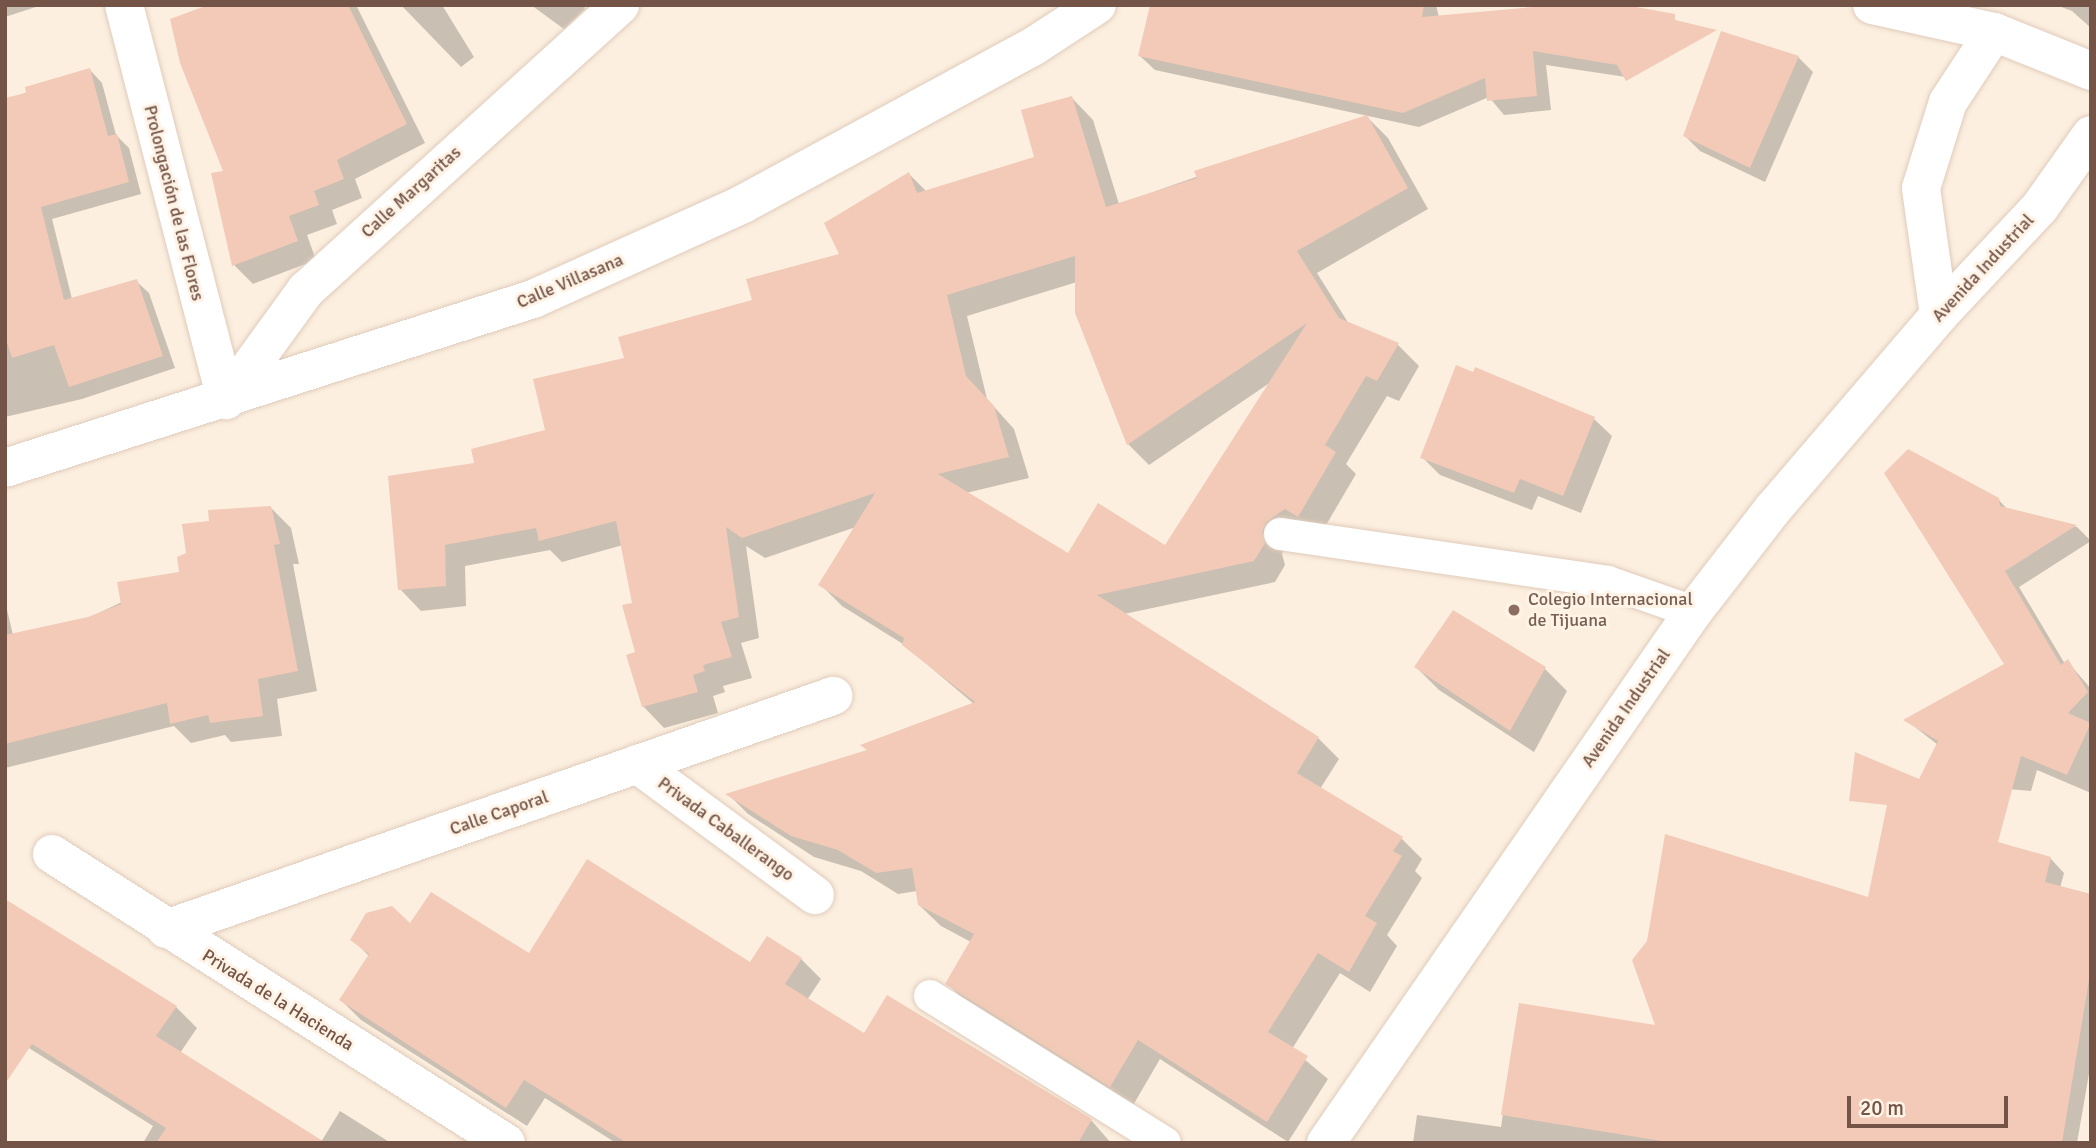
<!DOCTYPE html>
<meta charset="utf-8">
<style>
body{margin:0}
#map{position:relative;width:2096px;height:1148px;overflow:hidden;background:#fcefdf;font-family:Signika,sans-serif}
div>[style]{position:absolute}
.shadow>*{inset:0;background:#0003}
.building>*{inset:0;background:#f2cab7}
.roads{filter:drop-shadow(0 0 2px #e0cbbb) drop-shadow(0 0 2px #e0cbbb)}
.service>*{height:32px;margin:-16px;padding:0 16px;transform-origin:16px;border-radius:16px;background:#fff}
.minor>*{height:38px;margin:-19px;padding:0 19px;transform-origin:19px;border-radius:19px;background:#fff}
.tertiary>*{height:38px;margin:-19px;padding:0 19px;transform-origin:19px;border-radius:19px;background:#fff}
.dots>*{width:19px;height:19px;translate:-50% -50%;box-sizing:border-box;border:4px solid #fff3e6;border-radius:50%}
span{translate:-50% -50%;white-space:nowrap;text-align:center;line-height:1.15;-webkit-text-stroke:6px #fff3e6;paint-order:stroke}
.street-label{font-size:18px;color:#735447}
.education-label{font-size:18px;color:#785e54}
.left{translate:0 -50%;text-align:left}
.frame{position:absolute;inset:0;border:7px solid #735447;pointer-events:none}
.scale{position:absolute;left:1847px;top:1096px;width:161px;height:32px;box-sizing:border-box;border:4px solid #735447;border-top:0;padding-left:9px;font-size:21px;line-height:24px;white-space:nowrap;color:#735447;-webkit-text-stroke:5px #fff3e6;paint-order:stroke}
</style>
<div id="map">
<div class="shadow">
<i style="clip-path:polygon(5px 5px,42px 5px,5px 17px)"></i>
<i style="clip-path:polygon(213px 5px,356px 5px,425px 143px,355px 179px,362px 198px,332px 210px,337px 224px,307px 235px,316px 260px,253px 284px,234px 265px,213px 174px,225px 172px)"></i>
<i style="clip-path:polygon(401px 5px,442px 5px,474px 57px,461px 67px)"></i>
<i style="clip-path:polygon(531px 5px,584px 5px,585px 9px,564px 29px)"></i>
<i style="clip-path:polygon(1200px 5px,1436px 5px,1439px 17px,1618px 14px,1626px 77px,1546px 65px,1551px 110px,1504px 115px,1489px 97px,1419px 127px,1155px 70px,1140px 56px)"></i>
<i style="clip-path:polygon(2056px 5px,2091px 5px,2091px 28px,2072px 11px)"></i>
<i style="clip-path:polygon(1798px 57px,1813px 72px,1765px 182px,1700px 151px,1685px 136px)"></i>
<i style="clip-path:polygon(90px 70px,102px 83px,116px 135px,129px 148px,141px 194px,52px 219px,72px 299px,136px 281px,149px 293px,175px 368px,82px 399px,5px 417px,5px 100px)"></i>
<i style="clip-path:polygon(evenodd,1072px 98px,1093px 120px,1119px 204px,1367px 117px,1388px 138px,1428px 209px,1317px 273px,1349px 324px,1398px 345px,1419px 366px,1399px 401px,1387px 396px,1346px 464px,1356px 474px,1319px 537px,1287px 543px,1282px 554px,1285px 565px,1275px 582px,1124px 614px,1318px 738px,1339px 759px,1320px 789px,1401px 838px,1422px 859px,1415px 871px,1422px 878px,1387px 935px,1397px 946px,1370px 992px,1340px 973px,1292px 1049px,1328px 1079px,1288px 1142px,1160px 1059px,1132px 1107px,969px 1005px,948px 984px,971px 942px,941px 926px,919px 905px,917px 891px,898px 894px,861px 871px,814px 857px,748px 814px,728px 794px,868px 751px,974px 704px,903px 644px,842px 606px,821px 585px,856px 527px,765px 558px,746px 546px,759px 638px,741px 643px,752px 678px,723px 686px,725px 692px,713px 696px,718px 713px,664px 728px,643px 706px,635px 604px,623px 545px,562px 562px,550px 550px,465px 566px,466px 606px,421px 611px,400px 589px,476px 464px,547px 431px,626px 359px,755px 301px,841px 255px,909px 174px,927px 192px,1036px 158px,1072px 98px,1077px 282px,1128px 444px,1149px 465px,1271px 382px,1165px 547px,1069px 555px,966px 493px,1029px 478px,1014px 429px,987px 399px,967px 316px,1077px 282px)"></i>
<i style="clip-path:polygon(1594px 419px,1612px 436px,1581px 513px,1538px 496px,1532px 510px,1440px 475px,1422px 457px)"></i>
<i style="clip-path:polygon(1998px 499px,2008px 510px,2077px 527px,2091px 541px,2019px 587px,2065px 664px,2068px 662px,2091px 689px,2091px 793px,2037px 770px,2031px 791px,1942px 783px,1938px 745px,1906px 720px,2006px 665px)"></i>
<i style="clip-path:polygon(271px 508px,291px 528px,299px 564px,293px 564px,317px 691px,277px 699px,282px 736px,231px 742px,225px 735px,191px 743px,174px 726px,5px 768px,5px 601px,13px 635px,88px 618px,181px 574px,188px 554px,211px 523px)"></i>
<i style="clip-path:polygon(1416px 667px,1544px 668px,1567px 691px,1534px 752px,1439px 690px)"></i>
<i style="clip-path:polygon(1887px 813px,2051px 859px,2064px 873px,2060px 888px,2091px 895px,2091px 1062px,2077px 1143px,1413px 1143px,1417px 1115px,1501px 1127px,1520px 1005px,1658px 1027px,1870px 899px)"></i>
<i style="clip-path:polygon(5px 902px,176px 1007px,197px 1028px,180px 1053px,321px 1142px,340px 1111px,391px 1143px,143px 1143px,153px 1126px,5px 1033px)"></i>
<i style="clip-path:polygon(410px 926px,529px 955px,750px 965px,801px 959px,821px 979px,807px 1000px,864px 1036px,887px 997px,1091px 1120px,1111px 1143px,616px 1143px,545px 1098px,527px 1126px,361px 1020px,341px 1000px,369px 956px,353px 940px)"></i>
</div>
<div class="building">
<i style="clip-path:polygon(208px 5px,348px 5px,407px 124px,337px 160px,344px 179px,314px 191px,319px 205px,289px 216px,298px 241px,232px 266px,211px 173px,223px 171px,180px 63px,170px 19px)"></i>
<i style="clip-path:polygon(1150px 5px,1424px 5px,1422px 17px,1556px 5px,1625px 5px,1675px 14px,1675px 20px,1717px 30px,1626px 81px,1617px 65px,1533px 51px,1537px 96px,1487px 101px,1485px 78px,1403px 113px,1138px 56px)"></i>
<i style="clip-path:polygon(1721px 31px,1799px 56px,1750px 168px,1683px 136px)"></i>
<i style="clip-path:polygon(90px 68px,108px 136px,117px 134px,129px 182px,41px 207px,64px 300px,137px 279px,163px 356px,69px 387px,54px 345px,12px 358px,5px 336px,5px 98px,26px 93px,25px 87px)"></i>
<i style="clip-path:polygon(evenodd,1072px 96px,1106px 207px,1197px 178px,1194px 171px,1367px 115px,1408px 188px,1297px 251px,1339px 318px,1399px 343px,1377px 381px,1366px 376px,1325px 445px,1336px 452px,1298px 517px,1285px 509px,1266px 522px,1262px 532px,1265px 543px,1254px 561px,1097px 595px,1319px 737px,1297px 773px,1403px 837px,1393px 851px,1402px 856px,1365px 916px,1377px 923px,1349px 972px,1318px 953px,1268px 1032px,1308px 1056px,1267px 1122px,1138px 1040px,1110px 1087px,945px 984px,974px 934px,918px 905px,912px 868px,876px 873px,838px 850px,791px 836px,725px 794px,867px 750px,860px 745px,975px 702px,902px 645px,904px 638px,818px 585px,875px 493px,742px 538px,726px 527px,739px 617px,721px 622px,732px 657px,703px 665px,705px 671px,693px 675px,698px 692px,642px 707px,626px 655px,635px 652px,622px 605px,632px 603px,616px 521px,539px 541px,536px 528px,445px 545px,446px 586px,398px 590px,388px 476px,474px 463px,471px 449px,545px 430px,533px 379px,624px 358px,618px 337px,752px 300px,746px 279px,839px 254px,824px 223px,909px 172px,917px 193px,1034px 157px,1021px 110px,1072px 96px,1075px 256px,1075px 313px,1127px 445px,1307px 323px,1165px 545px,1098px 503px,1068px 553px,938px 474px,1009px 457px,994px 406px,966px 376px,947px 295px,1075px 256px)"></i>
<i style="clip-path:polygon(1456px 365px,1473px 372px,1475px 367px,1595px 417px,1563px 496px,1520px 479px,1514px 493px,1420px 458px)"></i>
<i style="clip-path:polygon(1908px 449px,1999px 498px,2000px 506px,2077px 525px,2005px 571px,2061px 665px,2068px 659px,2088px 692px,2068px 713px,2091px 723px,2067px 775px,2021px 756px,1998px 842px,2051px 857px,2045px 882px,2091px 894px,2091px 968px,2062px 1143px,1674px 1143px,1501px 1115px,1519px 1003px,1655px 1025px,1632px 960px,1647px 941px,1665px 834px,1868px 897px,1887px 805px,1849px 801px,1855px 752px,1919px 779px,1938px 741px,1903px 720px,2004px 664px,1884px 473px)"></i>
<i style="clip-path:polygon(271px 506px,280px 544px,274px 545px,298px 671px,258px 679px,263px 716px,210px 723px,208px 715px,170px 724px,167px 703px,5px 744px,5px 635px,88px 617px,121px 604px,117px 582px,179px 572px,177px 557px,186px 553px,182px 524px,209px 521px,208px 510px)"></i>
<i style="clip-path:polygon(1453px 610px,1546px 667px,1510px 731px,1414px 667px)"></i>
<i style="clip-path:polygon(587px 859px,750px 962px,767px 936px,802px 958px,785px 984px,864px 1033px,887px 995px,1092px 1119px,1078px 1143px,627px 1143px,524px 1080px,506px 1108px,339px 1000px,369px 954px,350px 940px,366px 913px,392px 906px,410px 923px,431px 892px,529px 953px)"></i>
<i style="clip-path:polygon(5px 899px,177px 1006px,156px 1036px,326px 1143px,156px 1143px,166px 1128px,32px 1044px,5px 1084px)"></i>
</div>
<div class="roads">
<div class="service">
<i style="left:1280px;top:534px;width:331px;rotate:8.3deg"></i>
<i style="left:1608px;top:582px;width:90px;rotate:19.4deg"></i>
<i style="left:930px;top:996px;width:277px;rotate:32deg"></i>
</div>
<div class="minor">
<i style="left:124px;top:5px;width:408px;rotate:75.5deg"></i>
<i style="left:1872px;top:5px;width:125px;rotate:12.5deg"></i>
<i style="left:1994px;top:32px;width:105px;rotate:21.9deg"></i>
<i style="left:226px;top:400px;width:136px;rotate:-54deg"></i>
<i style="left:306px;top:290px;width:424px;rotate:-42.2deg"></i>
<i style="left:5px;top:468px;width:554px;rotate:-17.75deg"></i>
<i style="left:533px;top:299px;width:230px;rotate:-24.3deg"></i>
<i style="left:743px;top:204px;width:331px;rotate:-28.5deg"></i>
<i style="left:1034px;top:46px;width:75px;rotate:-33.1deg"></i>
<i style="left:637px;top:764px;width:221px;rotate:36.4deg"></i>
<i style="left:52px;top:854px;width:538px;rotate:32.48deg"></i>
<i style="left:166px;top:929px;width:707px;rotate:-19.26deg"></i>
</div>
<div class="tertiary">
<i style="left:1939px;top:315px;width:128px;rotate:-98.1deg"></i>
<i style="left:1921px;top:188px;width:90px;rotate:-72.6deg"></i>
<i style="left:1948px;top:102px;width:84px;rotate:-56.7deg"></i>
<i style="left:1326px;top:1143px;width:645px;rotate:-55.35deg"></i>
<i style="left:1693px;top:612px;width:130px;rotate:-52.2deg"></i>
<i style="left:1773px;top:509px;width:255px;rotate:-49.4deg"></i>
<i style="left:1939px;top:315px;width:148px;rotate:-46.9deg"></i>
<i style="left:2040px;top:207px;width:88px;rotate:-54.7deg"></i>
</div>
</div>
<div class="dots">
<i style="left:1514px;top:610px;background:#8d6e63"></i>
</div>
<div class="street-label">
<span style="left:411px;top:192px;rotate:-42deg">Calle Margaritas</span>
<span style="left:174px;top:203px;rotate:76deg">Prolongación de las Flores</span>
<span style="left:1983px;top:268px;rotate:-47deg">Avenida Industrial</span>
<span style="left:570px;top:281px;rotate:-23deg">Calle Villasana</span>
<span style="left:1626px;top:708px;rotate:-55deg">Avenida Industrial</span>
<span style="left:499px;top:813px;rotate:-19deg">Calle Caporal</span>
<span style="left:726px;top:829px;rotate:36deg">Privada Caballerango</span>
<span style="left:278px;top:1000px;rotate:32deg">Privada de la Hacienda</span>
</div>
<div class="education-label">
<span class="left" style="left:1528px;top:610px">Colegio Internacional<br>de Tijuana</span>
</div>
<div class="frame"></div>
<div class="scale">20 m</div>
</div>
